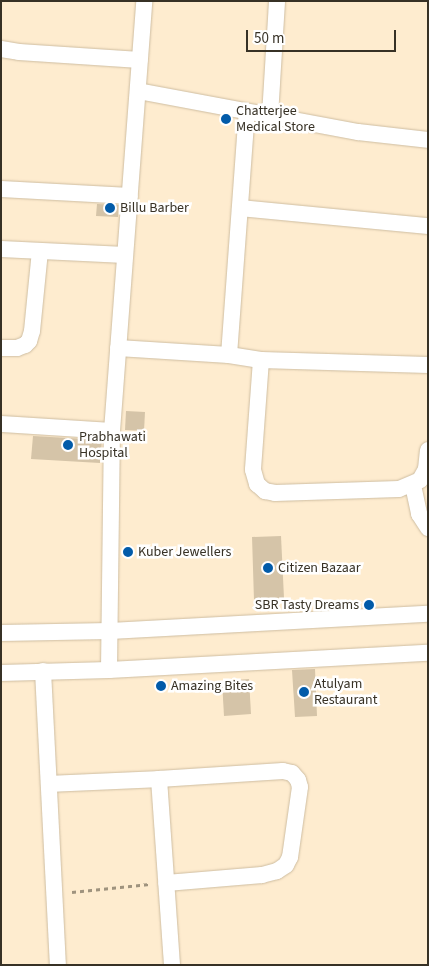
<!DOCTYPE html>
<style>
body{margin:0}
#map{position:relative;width:429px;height:966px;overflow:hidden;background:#feeccf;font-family:"Source Sans 3",sans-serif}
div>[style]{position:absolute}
.building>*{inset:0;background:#d5c4a8}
.path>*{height:3px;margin-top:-1.5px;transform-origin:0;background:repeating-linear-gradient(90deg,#9f937e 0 4px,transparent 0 8px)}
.roads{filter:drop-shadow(0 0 1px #cebda1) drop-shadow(0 0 1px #cebda1)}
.minor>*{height:16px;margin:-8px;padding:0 8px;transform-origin:8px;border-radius:8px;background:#fff}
.dots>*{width:14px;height:14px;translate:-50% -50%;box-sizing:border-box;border:2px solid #fff;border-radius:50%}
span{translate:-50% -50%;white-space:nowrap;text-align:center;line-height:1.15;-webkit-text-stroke:5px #fff;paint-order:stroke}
.poi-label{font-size:14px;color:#373125}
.left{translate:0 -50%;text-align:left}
.right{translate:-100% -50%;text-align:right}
.frame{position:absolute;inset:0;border:2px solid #373125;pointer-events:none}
.scale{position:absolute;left:246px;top:30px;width:150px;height:22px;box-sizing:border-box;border:2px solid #373125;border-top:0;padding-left:6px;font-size:15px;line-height:18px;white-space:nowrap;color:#373125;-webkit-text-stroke:4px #fff;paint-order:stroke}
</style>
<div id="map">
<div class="building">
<i style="clip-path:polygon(97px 204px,119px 205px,118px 217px,96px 216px)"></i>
<i style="clip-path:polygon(126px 411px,145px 412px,144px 431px,125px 430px)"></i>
<i style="clip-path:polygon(33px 436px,102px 440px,100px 463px,31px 459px)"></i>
<i style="clip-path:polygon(281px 536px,284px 598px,254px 600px,252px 537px)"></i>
<i style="clip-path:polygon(315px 669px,317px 716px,295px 717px,292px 670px)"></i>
<i style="clip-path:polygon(249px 679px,251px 714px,224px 716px,222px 681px)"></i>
</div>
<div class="path">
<i style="left:72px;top:892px;width:78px;rotate:-5.9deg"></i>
</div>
<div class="roads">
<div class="minor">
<i style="left:1px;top:49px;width:18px;rotate:9deg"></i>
<i style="left:19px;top:52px;width:121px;rotate:3.8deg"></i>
<i style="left:138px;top:91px;width:224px;rotate:10.6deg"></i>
<i style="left:358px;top:132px;width:70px;rotate:6.5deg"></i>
<i style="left:270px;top:116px;width:115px;rotate:-86.5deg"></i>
<i style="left:1px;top:189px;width:129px;rotate:3.1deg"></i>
<i style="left:240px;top:208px;width:189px;rotate:5.5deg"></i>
<i style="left:1px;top:249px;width:124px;rotate:2.8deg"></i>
<i style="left:1px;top:348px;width:16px"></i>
<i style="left:17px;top:348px;width:9px;rotate:-21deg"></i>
<i style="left:25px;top:345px;width:6px;rotate:-45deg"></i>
<i style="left:29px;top:341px;width:10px;rotate:-73deg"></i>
<i style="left:32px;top:331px;width:80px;rotate:-84.3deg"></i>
<i style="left:118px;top:348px;width:111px;rotate:3.6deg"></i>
<i style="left:229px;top:355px;width:32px;rotate:9deg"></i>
<i style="left:261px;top:360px;width:167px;rotate:1.7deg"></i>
<i style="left:229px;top:355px;width:244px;rotate:-85.8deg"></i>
<i style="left:261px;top:360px;width:110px;rotate:94.2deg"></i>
<i style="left:253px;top:470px;width:15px;rotate:74deg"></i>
<i style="left:257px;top:484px;width:11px;rotate:41deg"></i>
<i style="left:265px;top:491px;width:10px;rotate:11deg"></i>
<i style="left:275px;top:493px;width:124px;rotate:-1.8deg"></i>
<i style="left:399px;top:489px;width:23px;rotate:-23deg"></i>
<i style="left:420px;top:480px;width:13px;rotate:-61deg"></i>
<i style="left:426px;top:469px;width:19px;rotate:-84deg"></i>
<i style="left:1px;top:424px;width:111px;rotate:3.6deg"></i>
<i style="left:413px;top:485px;width:30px;rotate:78deg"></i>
<i style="left:419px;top:514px;width:17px;rotate:57deg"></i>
<i style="left:1px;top:633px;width:109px;rotate:-1.1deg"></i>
<i style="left:110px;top:631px;width:318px;rotate:-3.1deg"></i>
<i style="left:109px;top:670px;width:239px;rotate:-89.3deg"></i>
<i style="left:112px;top:431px;width:431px;rotate:-85.7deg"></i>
<i style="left:43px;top:671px;width:294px;rotate:87.1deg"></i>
<i style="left:1px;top:673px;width:108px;rotate:-1.6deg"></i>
<i style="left:109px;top:670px;width:319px;rotate:-3.1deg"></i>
<i style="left:159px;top:779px;width:124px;rotate:-3.7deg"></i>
<i style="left:283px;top:771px;width:9px;rotate:13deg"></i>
<i style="left:292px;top:773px;width:9px;rotate:49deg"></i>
<i style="left:298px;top:780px;width:7px;rotate:74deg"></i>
<i style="left:300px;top:787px;width:71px;rotate:98.1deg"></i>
<i style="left:290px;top:857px;width:9px;rotate:117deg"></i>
<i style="left:286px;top:865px;width:11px;rotate:146deg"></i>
<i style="left:277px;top:871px;width:16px;rotate:165deg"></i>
<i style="left:262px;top:875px;width:96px;rotate:175.2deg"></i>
<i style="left:50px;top:784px;width:109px;rotate:-2.6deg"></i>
<i style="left:159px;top:779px;width:186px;rotate:86deg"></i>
</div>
</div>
<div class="dots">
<i style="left:226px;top:119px;background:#025ba9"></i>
<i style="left:110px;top:208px;background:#025ba9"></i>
<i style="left:68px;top:445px;background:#025ba9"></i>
<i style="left:128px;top:552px;background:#025ba9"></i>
<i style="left:268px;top:568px;background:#025ba9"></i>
<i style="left:369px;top:605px;background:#025ba9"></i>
<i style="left:161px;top:686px;background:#025ba9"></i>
<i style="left:304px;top:692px;background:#025ba9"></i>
</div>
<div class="poi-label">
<span class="left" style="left:236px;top:119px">Chatterjee<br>Medical Store</span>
<span class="left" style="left:120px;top:208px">Billu Barber</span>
<span class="left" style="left:79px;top:445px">Prabhawati<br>Hospital</span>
<span class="left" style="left:138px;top:552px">Kuber Jewellers</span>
<span class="left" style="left:278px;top:568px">Citizen Bazaar</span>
<span class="right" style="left:359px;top:605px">SBR Tasty Dreams</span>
<span class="left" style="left:314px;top:692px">Atulyam<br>Restaurant</span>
<span class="left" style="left:171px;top:686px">Amazing Bites</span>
</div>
<div class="frame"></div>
<div class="scale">50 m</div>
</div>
